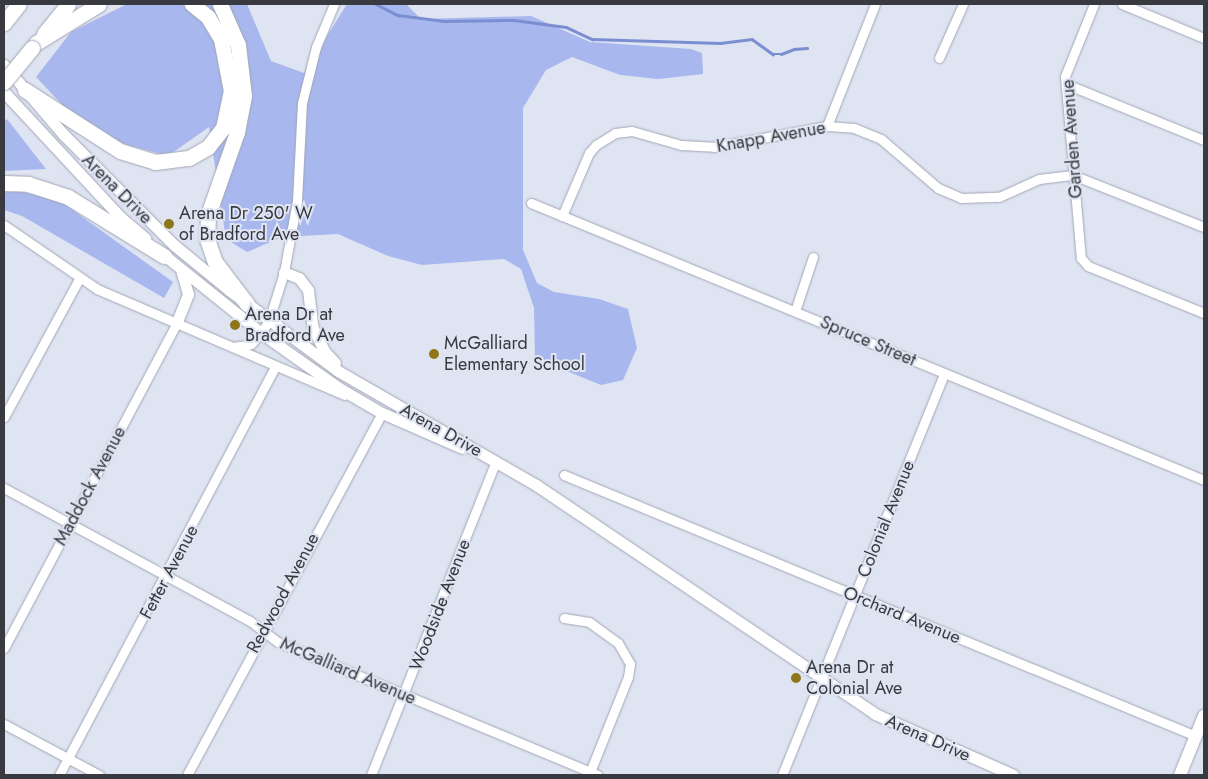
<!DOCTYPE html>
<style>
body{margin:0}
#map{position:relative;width:1208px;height:779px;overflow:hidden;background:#dfe4f2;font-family:Jost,sans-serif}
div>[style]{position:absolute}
.green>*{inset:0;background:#a8b8ee}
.stream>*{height:2.5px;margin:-1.25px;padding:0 1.25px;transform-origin:1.25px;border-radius:1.25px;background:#7c8ed2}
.roads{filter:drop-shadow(0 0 1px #a2a6b4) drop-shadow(0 0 1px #a2a6b4)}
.minor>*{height:9px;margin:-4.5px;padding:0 4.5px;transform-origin:4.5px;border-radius:4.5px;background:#fff}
.secondary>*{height:11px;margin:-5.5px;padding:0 5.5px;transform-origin:5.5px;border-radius:5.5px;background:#fff}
.primary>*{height:12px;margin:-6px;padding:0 6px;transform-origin:6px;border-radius:6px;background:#fff}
.motorway>*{height:15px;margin:-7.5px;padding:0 7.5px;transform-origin:7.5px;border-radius:7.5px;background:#fff}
.bridges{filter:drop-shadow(0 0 1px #a2a6b4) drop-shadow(0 0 1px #a2a6b4)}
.motorway-bridge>*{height:15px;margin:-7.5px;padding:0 7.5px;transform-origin:7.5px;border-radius:7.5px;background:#fff}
.dots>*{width:14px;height:14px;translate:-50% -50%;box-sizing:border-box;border:2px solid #dfe4f2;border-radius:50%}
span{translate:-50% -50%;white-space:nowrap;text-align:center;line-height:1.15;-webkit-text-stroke:4px #dfe4f2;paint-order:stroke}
.street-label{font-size:18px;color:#383a3f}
.poi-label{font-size:18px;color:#383a3f}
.left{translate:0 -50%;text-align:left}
.frame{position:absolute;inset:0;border:5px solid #383a3f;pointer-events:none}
</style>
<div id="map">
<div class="green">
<i style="clip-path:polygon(127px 4px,247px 4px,271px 61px,304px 73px,347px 4px,406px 4px,421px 19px,531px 16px,590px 42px,691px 49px,702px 53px,703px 74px,658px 79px,620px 75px,572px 57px,546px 70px,523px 108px,523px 250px,537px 283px,554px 292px,599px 299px,628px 309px,637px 348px,623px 380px,601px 385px,535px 358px,534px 308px,521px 269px,504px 259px,422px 265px,388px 256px,338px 234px,282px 237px,247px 252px,226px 239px,209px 127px,168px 156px,109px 140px,68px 111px,36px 77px,71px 32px)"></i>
<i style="clip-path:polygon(7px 119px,46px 169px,4px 171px,4px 122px)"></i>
<i style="clip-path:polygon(19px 191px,60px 201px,173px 282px,164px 298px,22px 216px,4px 210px,4px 192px)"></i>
</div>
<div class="stream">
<i style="left:376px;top:4px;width:25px;rotate:27deg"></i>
<i style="left:398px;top:15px;width:46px;rotate:7.4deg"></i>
<i style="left:444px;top:21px;width:70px;rotate:-0.8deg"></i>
<i style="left:514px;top:20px;width:52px;rotate:7.7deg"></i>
<i style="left:566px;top:27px;width:29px;rotate:25deg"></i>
<i style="left:592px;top:39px;width:128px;rotate:1.8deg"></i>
<i style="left:720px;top:43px;width:32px;rotate:-7deg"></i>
<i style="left:752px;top:39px;width:26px;rotate:36deg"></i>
<i style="left:773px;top:54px;width:8px"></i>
<i style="left:781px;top:54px;width:14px;rotate:-21deg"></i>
<i style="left:794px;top:49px;width:13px;rotate:-4deg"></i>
</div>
<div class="roads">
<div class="minor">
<i style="left:1094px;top:4px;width:78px;rotate:111.9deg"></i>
<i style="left:1065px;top:76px;width:183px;rotate:85deg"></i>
<i style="left:1081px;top:258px;width:11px;rotate:49deg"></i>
<i style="left:1088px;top:266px;width:125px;rotate:22.1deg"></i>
<i style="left:1122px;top:4px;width:89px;rotate:22.5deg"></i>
<i style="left:939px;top:58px;width:59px;rotate:-66deg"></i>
<i style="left:1066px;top:84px;width:149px;rotate:22.1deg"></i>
<i style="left:827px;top:126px;width:131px;rotate:-68.5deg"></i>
<i style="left:531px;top:203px;width:728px;rotate:22.37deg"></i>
<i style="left:562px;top:216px;width:69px;rotate:-66.8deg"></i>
<i style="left:589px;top:153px;width:11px;rotate:-49deg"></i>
<i style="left:596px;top:145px;width:22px;rotate:-32deg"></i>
<i style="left:615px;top:133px;width:17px;rotate:-7deg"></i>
<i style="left:632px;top:131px;width:51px;rotate:15.9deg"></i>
<i style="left:681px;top:145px;width:33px;rotate:3deg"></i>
<i style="left:714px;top:147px;width:115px;rotate:-10.5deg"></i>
<i style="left:827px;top:126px;width:27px;rotate:4deg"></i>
<i style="left:854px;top:128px;width:29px;rotate:22deg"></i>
<i style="left:881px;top:139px;width:75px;rotate:40.7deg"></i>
<i style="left:938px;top:188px;width:25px;rotate:23deg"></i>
<i style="left:961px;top:198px;width:38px;rotate:-2deg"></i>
<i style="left:999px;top:197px;width:44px;rotate:-24.2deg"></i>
<i style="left:1039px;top:179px;width:34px;rotate:-7deg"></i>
<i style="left:1073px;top:175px;width:141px;rotate:21.7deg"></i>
<i style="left:4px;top:225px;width:113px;rotate:34.5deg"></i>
<i style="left:97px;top:289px;width:269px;rotate:23.2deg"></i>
<i style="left:795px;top:311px;width:57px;rotate:-71.6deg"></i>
<i style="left:233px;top:347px;width:18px;rotate:-9deg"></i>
<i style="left:251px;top:344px;width:15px;rotate:-48deg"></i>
<i style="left:261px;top:333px;width:15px;rotate:-58deg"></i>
<i style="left:269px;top:320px;width:50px;rotate:-72.6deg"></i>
<i style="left:284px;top:272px;width:72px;rotate:-79.6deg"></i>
<i style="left:297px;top:201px;width:98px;rotate:-87.1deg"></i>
<i style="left:302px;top:103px;width:58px;rotate:-76deg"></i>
<i style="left:316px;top:47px;width:47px;rotate:-67.3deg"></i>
<i style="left:4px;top:417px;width:157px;rotate:-61.5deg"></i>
<i style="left:564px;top:475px;width:684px;rotate:22.44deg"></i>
<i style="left:4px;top:488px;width:280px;rotate:28.4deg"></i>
<i style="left:250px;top:621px;width:35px;rotate:37deg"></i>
<i style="left:278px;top:642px;width:346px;rotate:22.6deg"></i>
<i style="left:564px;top:618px;width:25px;rotate:9deg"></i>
<i style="left:589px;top:622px;width:36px;rotate:36deg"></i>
<i style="left:618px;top:643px;width:24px;rotate:60deg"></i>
<i style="left:630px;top:664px;width:13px;rotate:99deg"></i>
<i style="left:628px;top:677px;width:102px;rotate:111.8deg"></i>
<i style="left:4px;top:648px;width:367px;rotate:-62deg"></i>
<i style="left:4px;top:724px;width:108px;rotate:28.2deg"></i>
<i style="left:59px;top:775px;width:462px;rotate:-62.1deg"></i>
<i style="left:187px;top:775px;width:411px;rotate:-61.7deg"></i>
<i style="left:371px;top:775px;width:338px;rotate:-68.3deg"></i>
<i style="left:782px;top:775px;width:432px;rotate:-68deg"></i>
</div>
<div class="secondary">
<i style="left:4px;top:65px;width:91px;rotate:49.5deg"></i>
<i style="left:63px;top:134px;width:157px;rotate:45deg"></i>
<i style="left:174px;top:245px;width:71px;rotate:39.3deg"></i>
<i style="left:229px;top:290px;width:136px;rotate:36.6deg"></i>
<i style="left:338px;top:371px;width:228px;rotate:29.9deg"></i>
<i style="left:536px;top:485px;width:409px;rotate:34deg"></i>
<i style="left:875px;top:714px;width:151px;rotate:23.8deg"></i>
<i style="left:4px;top:92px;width:171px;rotate:47.1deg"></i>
<i style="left:120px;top:217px;width:33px;rotate:40deg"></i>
<i style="left:159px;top:251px;width:131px;rotate:38.8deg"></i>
<i style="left:261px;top:333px;width:95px;rotate:35.2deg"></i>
<i style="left:339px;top:388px;width:50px;rotate:30.2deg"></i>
<i style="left:382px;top:413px;width:87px;rotate:23.6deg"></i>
<i style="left:284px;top:272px;width:16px;rotate:22deg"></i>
<i style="left:299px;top:278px;width:15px;rotate:53deg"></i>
<i style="left:308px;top:290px;width:38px;rotate:83deg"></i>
<i style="left:313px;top:328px;width:25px;rotate:64deg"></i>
<i style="left:324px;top:351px;width:16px;rotate:47deg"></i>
<i style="left:176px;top:324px;width:32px;rotate:-68deg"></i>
<i style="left:188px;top:294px;width:25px;rotate:-106deg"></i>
</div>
<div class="primary">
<i style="left:1180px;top:775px;width:64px;rotate:-67.9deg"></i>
</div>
<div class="motorway">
<i style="left:220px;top:4px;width:45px;rotate:66.3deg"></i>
<i style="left:238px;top:45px;width:51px;rotate:83.3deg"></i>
<i style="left:244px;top:96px;width:37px;rotate:101deg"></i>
<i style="left:237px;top:132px;width:88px;rotate:109.3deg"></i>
<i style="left:208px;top:215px;width:24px;rotate:92deg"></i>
<i style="left:207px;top:239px;width:24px;rotate:71deg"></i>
<i style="left:215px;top:262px;width:53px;rotate:52.7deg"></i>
<i style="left:4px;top:23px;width:24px;rotate:-52deg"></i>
<i style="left:44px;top:34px;width:38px;rotate:-51deg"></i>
<i style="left:36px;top:43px;width:74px;rotate:-31.8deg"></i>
<i style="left:25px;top:90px;width:113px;rotate:32.7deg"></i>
<i style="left:120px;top:151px;width:37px;rotate:17deg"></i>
<i style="left:155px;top:162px;width:34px;rotate:-7deg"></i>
<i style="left:189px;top:158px;width:22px;rotate:-30deg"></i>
<i style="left:208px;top:147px;width:24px;rotate:-52deg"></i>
<i style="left:223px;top:128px;width:38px;rotate:-78deg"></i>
<i style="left:231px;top:91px;width:53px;rotate:-100.9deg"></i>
<i style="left:221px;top:39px;width:26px;rotate:-121deg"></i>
<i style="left:208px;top:17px;width:21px;rotate:-141deg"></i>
<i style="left:4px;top:183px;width:24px;rotate:2deg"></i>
<i style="left:28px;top:184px;width:42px;rotate:18deg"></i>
<i style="left:68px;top:197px;width:113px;rotate:31.6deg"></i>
</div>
</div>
<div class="bridges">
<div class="motorway-bridge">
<i style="left:4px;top:82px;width:44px;rotate:-50.5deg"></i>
</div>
</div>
<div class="dots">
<i style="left:169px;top:224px;background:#8f761b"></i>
<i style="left:235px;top:325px;background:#8f761b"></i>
<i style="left:434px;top:354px;background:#8f761b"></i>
<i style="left:796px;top:678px;background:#8f761b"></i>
</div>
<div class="street-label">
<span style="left:771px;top:137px;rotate:-10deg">Knapp Avenue</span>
<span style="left:1072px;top:139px;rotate:-94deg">Garden Avenue</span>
<span style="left:117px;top:189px;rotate:45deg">Arena Drive</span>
<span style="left:868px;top:341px;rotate:23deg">Spruce Street</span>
<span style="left:441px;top:430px;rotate:29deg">Arena Drive</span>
<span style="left:90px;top:486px;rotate:-62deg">Maddock Avenue</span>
<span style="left:886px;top:519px;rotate:-68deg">Colonial Avenue</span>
<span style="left:169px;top:572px;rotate:-62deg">Fetter Avenue</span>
<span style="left:283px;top:593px;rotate:-62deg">Redwood Avenue</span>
<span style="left:440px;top:605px;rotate:-69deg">Woodside Avenue</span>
<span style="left:902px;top:615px;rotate:22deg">Orchard Avenue</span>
<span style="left:348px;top:671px;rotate:23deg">McGalliard Avenue</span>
<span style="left:928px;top:738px;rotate:24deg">Arena Drive</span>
</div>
<div class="poi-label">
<span class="left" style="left:179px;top:224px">Arena Dr 250' W<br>of Bradford Ave</span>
<span class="left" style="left:245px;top:325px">Arena Dr at<br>Bradford Ave</span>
<span class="left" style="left:444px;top:354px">McGalliard<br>Elementary School</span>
<span class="left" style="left:806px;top:678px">Arena Dr at<br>Colonial Ave</span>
</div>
<div class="frame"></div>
</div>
